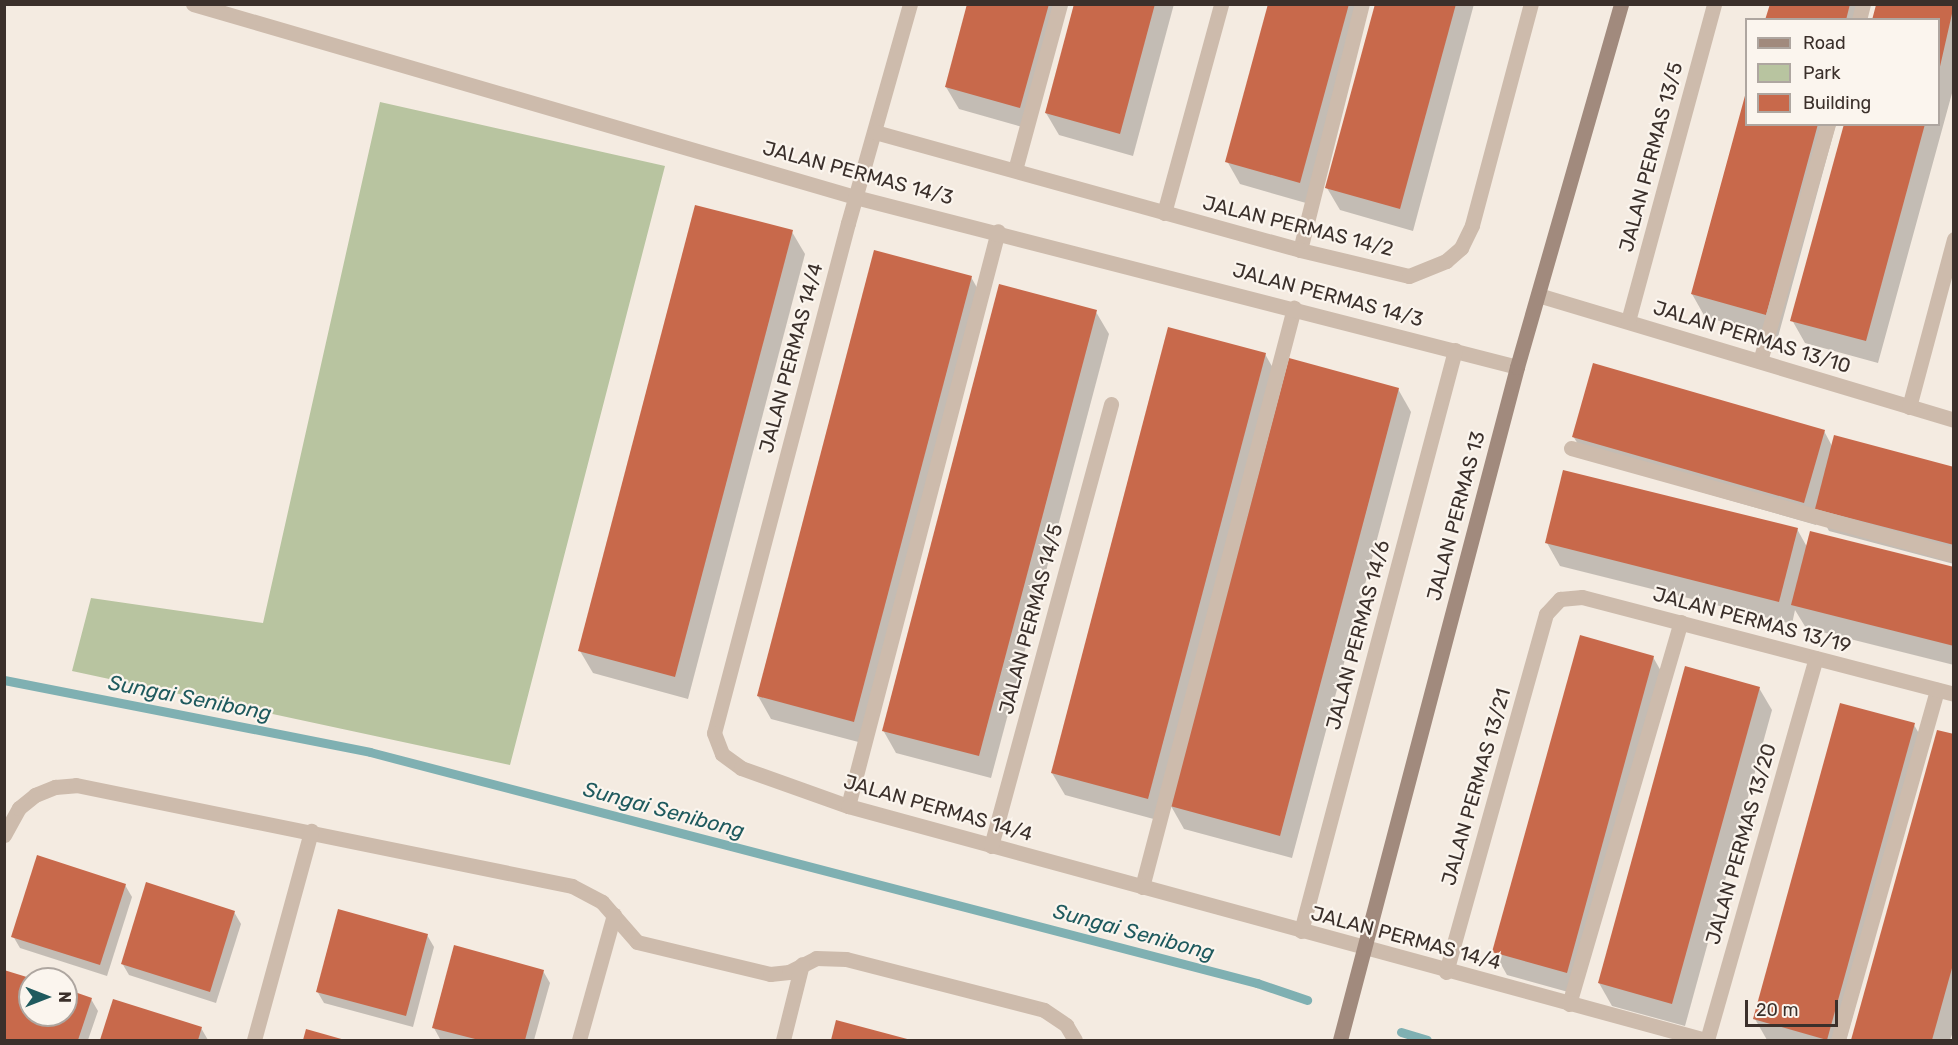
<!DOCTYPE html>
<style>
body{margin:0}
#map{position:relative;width:1958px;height:1045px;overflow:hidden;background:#f4ebe1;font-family:Rubik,sans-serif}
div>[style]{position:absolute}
.green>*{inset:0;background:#b8c4a0}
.shadow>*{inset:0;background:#0003}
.stream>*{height:9px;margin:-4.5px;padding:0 4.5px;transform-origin:4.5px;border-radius:4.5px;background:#7fb0b2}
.building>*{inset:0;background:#c8694b}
.service>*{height:15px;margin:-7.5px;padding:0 7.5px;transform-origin:7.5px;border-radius:7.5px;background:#cdbbac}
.minor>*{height:15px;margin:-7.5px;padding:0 7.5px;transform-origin:7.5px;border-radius:7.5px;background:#cdbbac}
.secondary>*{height:15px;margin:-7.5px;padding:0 7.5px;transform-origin:7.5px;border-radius:7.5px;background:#a18a7d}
span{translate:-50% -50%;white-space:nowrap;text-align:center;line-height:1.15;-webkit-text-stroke:4.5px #fbf5ee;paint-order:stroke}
.street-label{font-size:20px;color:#3b302b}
.water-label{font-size:21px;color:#1f5a5e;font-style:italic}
.frame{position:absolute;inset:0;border:6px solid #3b302b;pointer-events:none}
.legend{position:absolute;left:1745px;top:18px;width:195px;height:108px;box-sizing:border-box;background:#fbf5ee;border:2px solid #aea6a0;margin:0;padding:8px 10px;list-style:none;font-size:18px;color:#3b302b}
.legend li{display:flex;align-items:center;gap:12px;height:30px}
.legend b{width:30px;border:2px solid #aea6a0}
.north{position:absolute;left:18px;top:967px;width:60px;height:60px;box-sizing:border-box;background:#fbf5ee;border:2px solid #aea6a0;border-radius:50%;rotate:90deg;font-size:16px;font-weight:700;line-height:24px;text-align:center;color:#3b302b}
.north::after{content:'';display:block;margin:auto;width:21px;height:27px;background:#1f5a5e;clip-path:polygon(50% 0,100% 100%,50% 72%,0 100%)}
.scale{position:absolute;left:1745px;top:1000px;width:93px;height:27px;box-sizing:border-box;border:3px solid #3b302b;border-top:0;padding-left:8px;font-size:18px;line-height:21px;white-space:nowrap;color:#3b302b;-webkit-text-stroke:4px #fbf5ee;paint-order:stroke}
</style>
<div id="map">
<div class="green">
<i style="clip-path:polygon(380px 102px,665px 166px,510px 765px,72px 671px,91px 598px,263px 623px)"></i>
</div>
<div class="shadow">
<i style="clip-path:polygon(969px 4px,1067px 4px,1033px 130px,959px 109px,946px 87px)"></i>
<i style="clip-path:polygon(1076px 4px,1174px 4px,1133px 156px,1059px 135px,1046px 113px)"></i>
<i style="clip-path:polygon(1269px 4px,1367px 4px,1313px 205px,1240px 184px,1227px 161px)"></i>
<i style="clip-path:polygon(1376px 4px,1474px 4px,1413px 231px,1340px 210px,1327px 188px)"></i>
<i style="clip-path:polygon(1771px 4px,1869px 4px,1865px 20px,1767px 20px)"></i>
<i style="clip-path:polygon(1878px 4px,1954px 4px,1954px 86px,1878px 363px,1805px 343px,1792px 320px,1845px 124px,1938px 124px,1938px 20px,1874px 20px)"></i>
<i style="clip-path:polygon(1746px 95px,1746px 124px,1836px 124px,1778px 337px,1705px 317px,1692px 294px)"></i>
<i style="clip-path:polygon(792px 232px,805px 254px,688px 699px,593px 673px,580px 651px)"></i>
<i style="clip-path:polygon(971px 277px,984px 300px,866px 744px,771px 719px,758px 696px)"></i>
<i style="clip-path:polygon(1096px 312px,1109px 334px,991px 778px,896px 753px,883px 730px)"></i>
<i style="clip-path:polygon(1265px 354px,1278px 377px,1161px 821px,1065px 795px,1052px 773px)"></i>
<i style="clip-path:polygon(1398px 389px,1411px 412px,1292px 858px,1184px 829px,1171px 806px)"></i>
<i style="clip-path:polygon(1824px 431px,1832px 446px,1954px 468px,1954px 564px,1829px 531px,1820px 514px,1816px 525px,1587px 459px,1573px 436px)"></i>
<i style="clip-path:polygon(1797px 529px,1807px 547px,1954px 569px,1954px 665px,1806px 628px,1795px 610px,1792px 624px,1560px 566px,1547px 543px)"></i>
<i style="clip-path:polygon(1653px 657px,1666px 680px,1579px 995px,1507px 975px,1494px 952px)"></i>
<i style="clip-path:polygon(1759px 688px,1772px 710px,1685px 1026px,1612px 1006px,1599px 983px)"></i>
<i style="clip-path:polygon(1914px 725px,1927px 747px,1846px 1040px,1767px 1040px,1755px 1019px)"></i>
<i style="clip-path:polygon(1938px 731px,1954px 736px,1954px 1029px,1950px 1040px,1853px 1040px)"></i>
<i style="clip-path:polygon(125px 885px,132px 897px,107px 976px,20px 948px,13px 936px)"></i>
<i style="clip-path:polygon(234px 912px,241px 924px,216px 1003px,129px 975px,122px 963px)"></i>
<i style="clip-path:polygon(427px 935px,434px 947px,413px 1027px,324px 1003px,317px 991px)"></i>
<i style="clip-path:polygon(4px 971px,30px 979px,30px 1015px,66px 1015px,66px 991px,91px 999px,98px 1011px,88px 1040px,4px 1040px)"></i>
<i style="clip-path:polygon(543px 971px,550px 983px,534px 1040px,440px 1039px,434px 1028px)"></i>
<i style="clip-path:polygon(114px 1001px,201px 1028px,208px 1040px,101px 1040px)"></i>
<i style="clip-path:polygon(837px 1022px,908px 1040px,832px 1040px)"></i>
<i style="clip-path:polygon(307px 1031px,342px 1040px,304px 1040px)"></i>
</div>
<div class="stream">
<i style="left:4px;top:680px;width:373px;rotate:11.1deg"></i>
<i style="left:370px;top:752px;width:917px;rotate:14.6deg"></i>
<i style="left:1257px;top:983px;width:53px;rotate:18.8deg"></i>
<i style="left:1401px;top:1032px;width:27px;rotate:17deg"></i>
</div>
<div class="building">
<i style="clip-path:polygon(967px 4px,1049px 4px,1020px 108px,945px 87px)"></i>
<i style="clip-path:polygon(1074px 4px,1155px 4px,1120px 134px,1045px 113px)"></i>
<i style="clip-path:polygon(1268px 4px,1349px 4px,1300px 183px,1225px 162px)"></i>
<i style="clip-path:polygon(1375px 4px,1456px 4px,1400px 209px,1325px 188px)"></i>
<i style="clip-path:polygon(1770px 4px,1850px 4px,1846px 20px,1765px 20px)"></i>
<i style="clip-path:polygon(1876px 5px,1954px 5px,1939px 71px,1938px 20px,1872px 20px)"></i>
<i style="clip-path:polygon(1746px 92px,1746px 124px,1818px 124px,1766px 315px,1691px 294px)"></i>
<i style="clip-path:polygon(1844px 124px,1925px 124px,1866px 341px,1790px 321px)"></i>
<i style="clip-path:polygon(695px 205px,793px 230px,675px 677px,578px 651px)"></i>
<i style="clip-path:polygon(874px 250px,972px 276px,854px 722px,757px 696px)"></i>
<i style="clip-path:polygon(999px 284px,1097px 310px,979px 756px,882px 731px)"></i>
<i style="clip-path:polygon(1168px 327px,1266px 353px,1148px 799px,1051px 773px)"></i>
<i style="clip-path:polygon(1289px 358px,1399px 388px,1280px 836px,1170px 806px)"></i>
<i style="clip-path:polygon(1593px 363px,1825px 430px,1804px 503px,1572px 437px)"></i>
<i style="clip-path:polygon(1834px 435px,1954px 467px,1954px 545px,1815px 509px)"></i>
<i style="clip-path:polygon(1563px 470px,1798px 528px,1779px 602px,1545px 543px)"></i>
<i style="clip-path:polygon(1810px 531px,1954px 567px,1954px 646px,1791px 605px)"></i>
<i style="clip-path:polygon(1580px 635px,1654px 656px,1567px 973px,1492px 952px)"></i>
<i style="clip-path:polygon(1685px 666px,1760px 687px,1672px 1004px,1598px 983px)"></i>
<i style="clip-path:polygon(1840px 703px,1915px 723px,1827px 1040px,1753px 1019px)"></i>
<i style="clip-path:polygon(1937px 730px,1954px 734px,1954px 961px,1932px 1040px,1851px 1040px)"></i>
<i style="clip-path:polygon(37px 855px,126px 884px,100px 965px,11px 937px)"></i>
<i style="clip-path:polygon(146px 882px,235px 911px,210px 992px,121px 964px)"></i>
<i style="clip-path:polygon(338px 909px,428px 934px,406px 1016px,316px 992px)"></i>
<i style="clip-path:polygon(454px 945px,544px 970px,525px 1040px,479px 1040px,432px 1028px)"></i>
<i style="clip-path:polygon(4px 970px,30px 978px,30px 1015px,66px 1015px,66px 989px,92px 998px,78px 1040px,4px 1040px)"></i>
<i style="clip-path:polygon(113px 999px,202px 1027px,198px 1040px,100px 1040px)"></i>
<i style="clip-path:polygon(836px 1020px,911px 1040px,831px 1040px)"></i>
<i style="clip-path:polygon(306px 1029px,345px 1040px,303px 1040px)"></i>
</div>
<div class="service">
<i style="left:1859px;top:20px;width:16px;rotate:-76deg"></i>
<i style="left:1015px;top:170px;width:172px;rotate:-74.8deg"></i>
<i style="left:1300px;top:250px;width:254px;rotate:-75.9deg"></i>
<i style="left:1760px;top:361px;width:247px;rotate:-74deg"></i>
<i style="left:1571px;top:448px;width:398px;rotate:15.6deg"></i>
<i style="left:848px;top:806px;width:594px;rotate:-75.38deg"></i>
<i style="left:1142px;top:887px;width:599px;rotate:-75.29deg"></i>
<i style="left:1569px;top:1004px;width:398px;rotate:-73.7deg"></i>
<i style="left:1838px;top:1040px;width:364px;rotate:-74.2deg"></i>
</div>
<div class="minor">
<i style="left:193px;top:4px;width:690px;rotate:16.25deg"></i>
<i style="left:855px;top:197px;width:683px;rotate:14.4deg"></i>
<i style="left:910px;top:4px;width:228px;rotate:105.8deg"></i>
<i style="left:848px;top:223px;width:527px;rotate:104.72deg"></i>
<i style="left:714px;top:733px;width:22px;rotate:69deg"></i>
<i style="left:722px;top:754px;width:24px;rotate:36deg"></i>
<i style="left:741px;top:768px;width:114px;rotate:19.6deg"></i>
<i style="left:848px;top:806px;width:889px;rotate:15.26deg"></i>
<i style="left:875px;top:132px;width:441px;rotate:15.5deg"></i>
<i style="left:1300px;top:250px;width:112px;rotate:13.4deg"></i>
<i style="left:1409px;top:276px;width:40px;rotate:-22deg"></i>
<i style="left:1446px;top:261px;width:20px;rotate:-41deg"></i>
<i style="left:1461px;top:248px;width:25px;rotate:-64deg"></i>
<i style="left:1472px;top:225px;width:229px;rotate:-75.1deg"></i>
<i style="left:1164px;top:213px;width:217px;rotate:-74.7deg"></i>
<i style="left:1538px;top:295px;width:434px;rotate:16.7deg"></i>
<i style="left:1628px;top:321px;width:328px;rotate:-74.8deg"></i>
<i style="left:1909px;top:407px;width:174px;rotate:-75deg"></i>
<i style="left:4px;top:835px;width:31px;rotate:-61deg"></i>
<i style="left:19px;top:808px;width:21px;rotate:-39deg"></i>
<i style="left:35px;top:795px;width:22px;rotate:-22deg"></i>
<i style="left:55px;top:787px;width:21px;rotate:-5deg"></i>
<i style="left:76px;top:785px;width:506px;rotate:11.51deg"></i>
<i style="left:572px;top:886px;width:34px;rotate:28deg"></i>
<i style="left:602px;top:902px;width:53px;rotate:48.8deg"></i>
<i style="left:637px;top:942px;width:137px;rotate:13.5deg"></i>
<i style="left:770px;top:974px;width:19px;rotate:-6deg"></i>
<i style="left:789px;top:972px;width:30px;rotate:-27deg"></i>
<i style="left:816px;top:958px;width:30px;rotate:2deg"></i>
<i style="left:846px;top:959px;width:204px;rotate:14.4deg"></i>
<i style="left:1044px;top:1010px;width:27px;rotate:34deg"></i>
<i style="left:1066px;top:1025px;width:17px;rotate:59deg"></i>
<i style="left:991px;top:846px;width:458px;rotate:-74.8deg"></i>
<i style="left:1301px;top:931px;width:601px;rotate:-75.15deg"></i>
<i style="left:1446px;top:972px;width:372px;rotate:-74.4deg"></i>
<i style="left:1546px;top:614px;width:21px;rotate:-47deg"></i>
<i style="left:1560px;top:599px;width:22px;rotate:-5deg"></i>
<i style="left:1582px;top:597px;width:384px;rotate:14.6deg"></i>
<i style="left:254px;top:1040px;width:217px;rotate:-74.7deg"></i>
<i style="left:579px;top:1040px;width:130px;rotate:-74.4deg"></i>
<i style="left:783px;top:1040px;width:78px;rotate:-76deg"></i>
<i style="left:1707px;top:1040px;width:397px;rotate:-74.1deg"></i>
</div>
<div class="secondary">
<i style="left:1340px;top:1040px;width:696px;rotate:-75.26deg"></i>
<i style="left:1517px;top:367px;width:378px;rotate:-74deg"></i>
</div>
<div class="street-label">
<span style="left:1651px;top:157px;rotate:-75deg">JALAN PERMAS 13/5</span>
<span style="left:858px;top:173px;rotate:15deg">JALAN PERMAS 14/3</span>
<span style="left:1298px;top:226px;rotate:14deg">JALAN PERMAS 14/2</span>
<span style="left:1328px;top:295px;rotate:15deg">JALAN PERMAS 14/3</span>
<span style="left:1752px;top:337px;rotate:17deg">JALAN PERMAS 13/10</span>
<span style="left:791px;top:358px;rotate:-75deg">JALAN PERMAS 14/4</span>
<span style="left:1456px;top:516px;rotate:-75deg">JALAN PERMAS 13</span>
<span style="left:1031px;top:619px;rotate:-75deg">JALAN PERMAS 14/5</span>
<span style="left:1752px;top:620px;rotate:15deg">JALAN PERMAS 13/19</span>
<span style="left:1358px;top:635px;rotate:-75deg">JALAN PERMAS 14/6</span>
<span style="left:1476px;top:787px;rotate:-74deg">JALAN PERMAS 13/21</span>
<span style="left:938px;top:808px;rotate:16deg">JALAN PERMAS 14/4</span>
<span style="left:1741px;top:844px;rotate:-74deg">JALAN PERMAS 13/20</span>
<span style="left:1406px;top:938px;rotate:15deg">JALAN PERMAS 14/4</span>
</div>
<div class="water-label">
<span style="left:190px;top:698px;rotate:11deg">Sungai Senibong</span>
<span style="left:664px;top:810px;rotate:15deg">Sungai Senibong</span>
<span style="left:1134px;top:932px;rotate:15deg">Sungai Senibong</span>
</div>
<div class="frame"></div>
<ul class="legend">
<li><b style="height:8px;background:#a18a7d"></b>Road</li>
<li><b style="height:16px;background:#b8c4a0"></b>Park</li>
<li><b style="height:16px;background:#c8694b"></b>Building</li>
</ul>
<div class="north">N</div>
<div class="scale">20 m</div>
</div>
